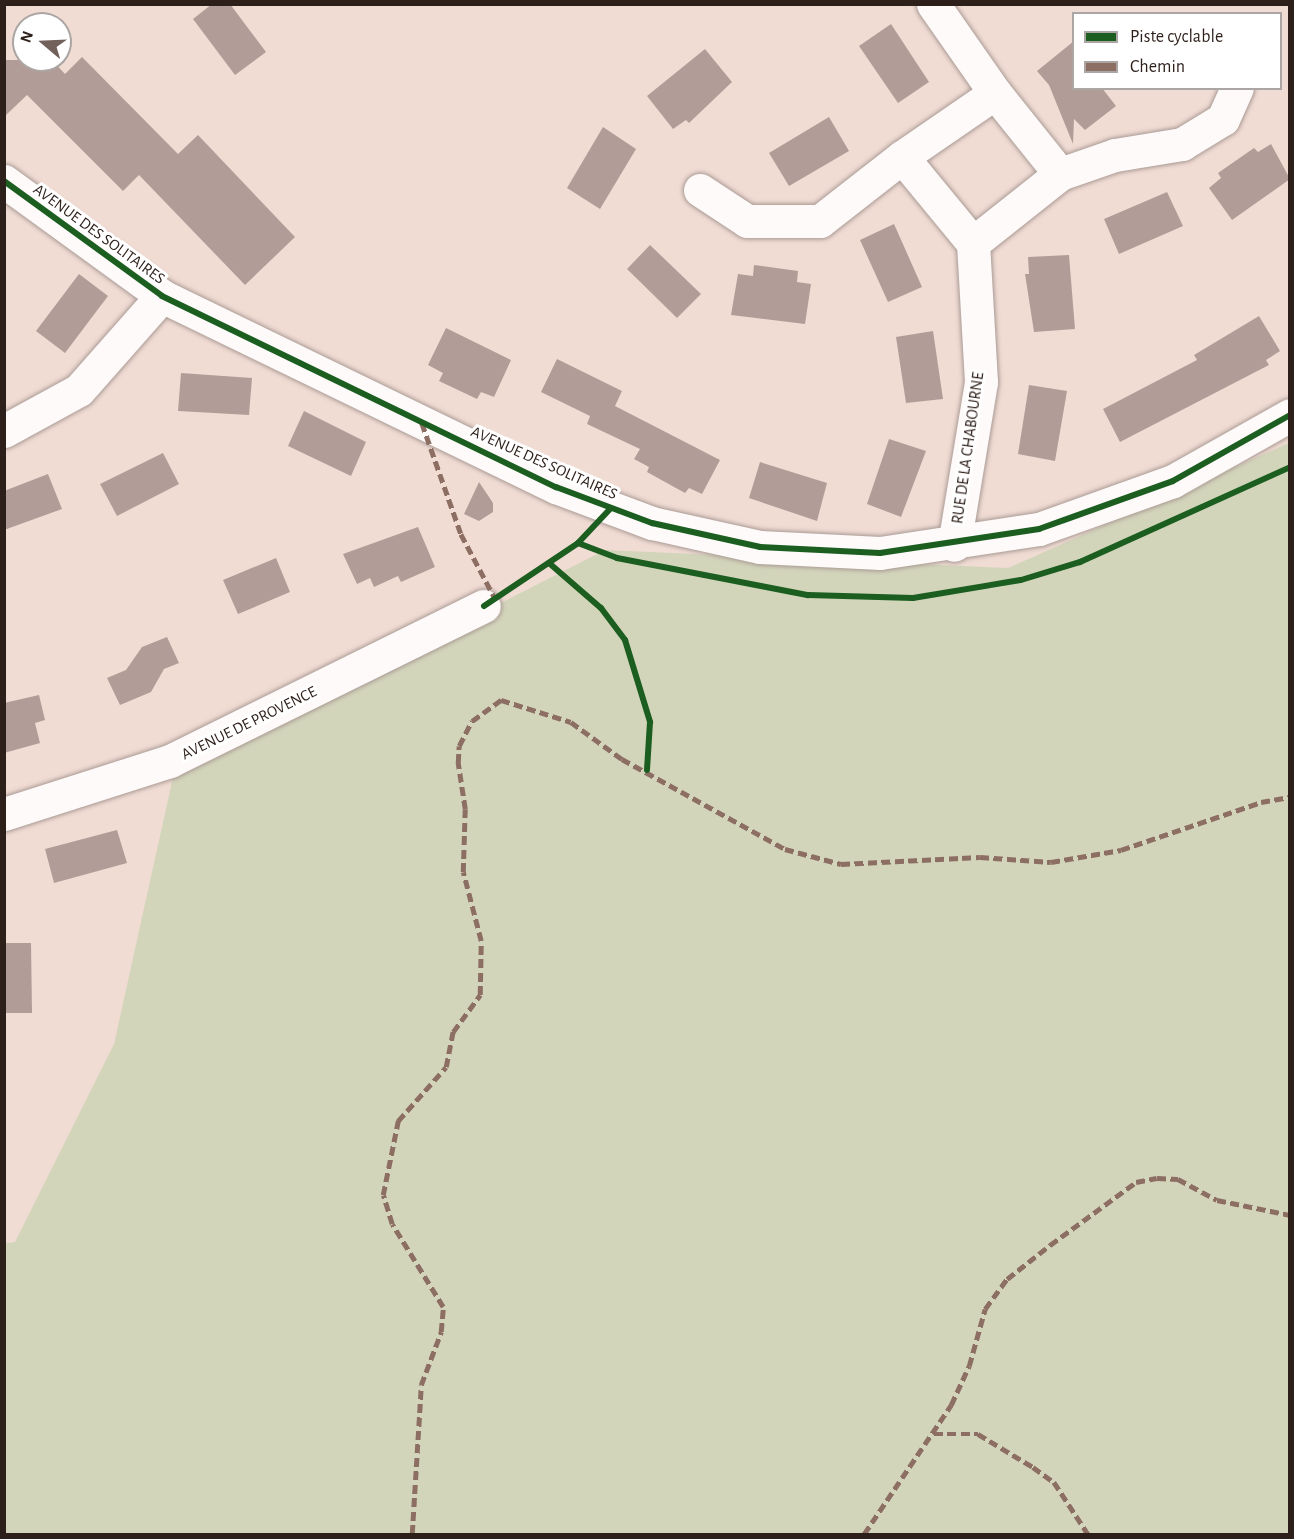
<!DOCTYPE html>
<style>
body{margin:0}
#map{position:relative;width:1294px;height:1539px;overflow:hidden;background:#f1dcd4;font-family:"Alegreya Sans",sans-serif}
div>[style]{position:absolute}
.green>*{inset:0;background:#d3d5bb}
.building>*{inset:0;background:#b29c97}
.roads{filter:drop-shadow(0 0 2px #aa9b95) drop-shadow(0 0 2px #aa9b95)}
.minor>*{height:33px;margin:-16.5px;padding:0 16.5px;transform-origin:16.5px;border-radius:16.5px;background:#fdfaf9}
.quiet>*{height:4.5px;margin-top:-2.25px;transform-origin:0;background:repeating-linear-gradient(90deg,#8d6e63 0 9px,transparent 0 13.5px)}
.cycleway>*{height:6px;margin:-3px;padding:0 3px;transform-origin:3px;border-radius:3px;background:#1b5e20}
span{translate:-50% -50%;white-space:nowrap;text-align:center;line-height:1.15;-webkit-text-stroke:6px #fff;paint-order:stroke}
.street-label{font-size:16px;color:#2d1f1a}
.frame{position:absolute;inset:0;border:6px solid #2d1f1a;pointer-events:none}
.legend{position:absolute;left:1072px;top:12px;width:210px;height:78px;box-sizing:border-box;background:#fff;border:2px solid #aba5a3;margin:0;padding:8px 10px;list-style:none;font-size:18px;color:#2d1f1a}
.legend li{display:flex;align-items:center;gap:12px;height:30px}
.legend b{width:30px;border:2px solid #aba5a3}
.north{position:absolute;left:12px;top:12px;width:60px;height:60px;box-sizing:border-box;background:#fff;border:2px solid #aba5a3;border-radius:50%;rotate:289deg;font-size:16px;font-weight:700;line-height:24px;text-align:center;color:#2d1f1a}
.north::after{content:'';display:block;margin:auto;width:21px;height:27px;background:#72615b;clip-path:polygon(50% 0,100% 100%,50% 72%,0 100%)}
</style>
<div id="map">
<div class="green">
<i style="clip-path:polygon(1289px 443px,1289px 1534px,5px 1534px,5px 1243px,15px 1242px,114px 1044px,175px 768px,605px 550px,1008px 568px)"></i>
</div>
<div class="building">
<i style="clip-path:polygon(212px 4px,230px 4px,266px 52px,235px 75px,193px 19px)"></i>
<i style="clip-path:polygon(891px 24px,929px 82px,898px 103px,859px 46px)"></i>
<i style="clip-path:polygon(1074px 41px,1074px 88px,1102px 88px,1116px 106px,1085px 130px,1074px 119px,1073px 144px,1049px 85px,1037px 71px)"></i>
<i style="clip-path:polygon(705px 49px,732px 82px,689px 123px,686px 120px,673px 129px,647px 96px)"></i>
<i style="clip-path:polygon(82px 57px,178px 154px,198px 135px,295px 237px,245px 285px,139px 175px,123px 191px,27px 95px,4px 117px,4px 60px,52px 60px,65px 74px)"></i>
<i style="clip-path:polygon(829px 117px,849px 151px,789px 186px,769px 153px)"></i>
<i style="clip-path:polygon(603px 127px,636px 149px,600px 209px,567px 188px)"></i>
<i style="clip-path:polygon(1271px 144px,1290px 179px,1232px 220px,1209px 188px,1221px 178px,1218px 173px,1254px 148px,1258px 152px)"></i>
<i style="clip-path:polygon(1167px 192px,1183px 226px,1119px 254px,1104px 219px)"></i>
<i style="clip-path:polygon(894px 224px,922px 287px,888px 302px,860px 240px)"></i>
<i style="clip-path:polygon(650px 245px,701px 294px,677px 318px,627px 269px)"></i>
<i style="clip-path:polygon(1069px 255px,1075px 329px,1034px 332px,1025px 274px,1029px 274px,1028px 257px)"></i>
<i style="clip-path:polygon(754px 265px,798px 271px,797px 282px,811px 284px,805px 324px,731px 315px,738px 274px,753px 276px)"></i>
<i style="clip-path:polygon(79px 274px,108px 296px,65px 353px,36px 331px)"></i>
<i style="clip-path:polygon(1259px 316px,1280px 351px,1266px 360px,1269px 365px,1120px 442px,1103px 409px,1197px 360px,1194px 355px)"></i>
<i style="clip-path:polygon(446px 328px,511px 360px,494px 397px,481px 392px,477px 399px,439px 381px,443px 373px,428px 365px)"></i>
<i style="clip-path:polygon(933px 331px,943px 399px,906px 403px,896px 337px)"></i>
<i style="clip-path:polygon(557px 359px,622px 391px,615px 406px,720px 460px,702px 494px,689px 488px,685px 493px,647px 472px,649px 467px,634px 459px,640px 449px,587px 424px,590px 416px,541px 392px)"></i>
<i style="clip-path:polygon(181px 373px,252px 378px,249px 415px,178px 411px)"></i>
<i style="clip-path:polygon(1029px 385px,1067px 391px,1055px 461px,1018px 454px)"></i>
<i style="clip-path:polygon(304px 411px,366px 442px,351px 476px,288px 446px)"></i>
<i style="clip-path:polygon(889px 439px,926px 451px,901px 517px,867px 504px)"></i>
<i style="clip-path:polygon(163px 453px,179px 484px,117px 516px,100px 484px)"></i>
<i style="clip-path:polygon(760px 462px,827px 483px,817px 521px,749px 498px)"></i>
<i style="clip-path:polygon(48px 474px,62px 509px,4px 530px,4px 491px)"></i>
<i style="clip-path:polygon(479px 482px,493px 503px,493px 512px,479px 521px,464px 514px)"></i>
<i style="clip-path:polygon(418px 527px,435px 567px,401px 582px,398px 576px,374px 587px,370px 578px,357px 584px,343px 554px)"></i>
<i style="clip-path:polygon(276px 558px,290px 592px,238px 614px,223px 580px)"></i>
<i style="clip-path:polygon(167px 637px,179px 663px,164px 669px,151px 692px,120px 705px,107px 678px,126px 670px,142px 647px)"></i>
<i style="clip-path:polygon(39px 695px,45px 720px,35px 723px,40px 743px,4px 753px,4px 703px)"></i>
<i style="clip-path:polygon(117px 830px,127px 863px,54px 883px,45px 849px)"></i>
<i style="clip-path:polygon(4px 943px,31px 943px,32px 1013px,4px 1013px)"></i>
</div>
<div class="roads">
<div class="minor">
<i style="left:933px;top:4px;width:108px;rotate:55.1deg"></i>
<i style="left:995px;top:93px;width:113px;rotate:145.5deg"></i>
<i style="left:902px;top:157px;width:112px;rotate:50.5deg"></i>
<i style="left:973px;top:243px;width:139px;rotate:86.7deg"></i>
<i style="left:981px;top:382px;width:165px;rotate:99.4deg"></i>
<i style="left:1060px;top:174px;width:58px;rotate:-19.1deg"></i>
<i style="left:1115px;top:155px;width:68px;rotate:-9.3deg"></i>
<i style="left:1182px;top:144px;width:48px;rotate:-31.4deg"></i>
<i style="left:1223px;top:119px;width:34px;rotate:-66deg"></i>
<i style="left:4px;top:181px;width:195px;rotate:36deg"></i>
<i style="left:162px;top:296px;width:438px;rotate:25.9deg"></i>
<i style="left:556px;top:487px;width:103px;rotate:20.6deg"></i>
<i style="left:652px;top:523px;width:111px;rotate:12.5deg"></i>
<i style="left:760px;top:547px;width:120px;rotate:2.9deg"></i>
<i style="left:880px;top:553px;width:161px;rotate:-8.6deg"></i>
<i style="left:1039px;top:529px;width:142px;rotate:-19.7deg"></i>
<i style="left:1173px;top:481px;width:134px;rotate:-29.4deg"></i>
<i style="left:700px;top:190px;width:56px;rotate:33.4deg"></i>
<i style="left:747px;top:221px;width:73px"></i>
<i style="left:820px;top:221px;width:104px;rotate:-38deg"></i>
<i style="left:973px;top:243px;width:111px;rotate:-38.4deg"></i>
<i style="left:1060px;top:174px;width:104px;rotate:-128.7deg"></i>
<i style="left:4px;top:431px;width:85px;rotate:-28.7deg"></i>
<i style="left:79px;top:390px;width:125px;rotate:-48.6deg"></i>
<i style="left:4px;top:814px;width:174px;rotate:-17.7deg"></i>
<i style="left:170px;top:761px;width:350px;rotate:-26.3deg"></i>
</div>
</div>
<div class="quiet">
<i style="left:422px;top:423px;width:118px;rotate:70.6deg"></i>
<i style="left:461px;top:534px;width:75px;rotate:62.1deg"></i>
<i style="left:934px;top:1434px;width:44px"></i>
<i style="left:978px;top:1434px;width:64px;rotate:31deg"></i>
<i style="left:1033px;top:1467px;width:26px;rotate:36deg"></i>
<i style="left:1054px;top:1482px;width:62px;rotate:56.8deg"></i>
<i style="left:412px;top:1534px;width:149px;rotate:-86.5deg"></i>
<i style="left:421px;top:1385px;width:57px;rotate:-69.3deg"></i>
<i style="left:441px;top:1332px;width:25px;rotate:-85deg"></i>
<i style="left:443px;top:1307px;width:97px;rotate:-121.6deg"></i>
<i style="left:392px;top:1224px;width:30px;rotate:-107deg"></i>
<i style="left:383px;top:1195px;width:76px;rotate:-78.5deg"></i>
<i style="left:398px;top:1121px;width:72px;rotate:-48.4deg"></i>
<i style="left:446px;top:1067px;width:36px;rotate:-79deg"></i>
<i style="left:453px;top:1032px;width:46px;rotate:-53.9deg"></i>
<i style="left:480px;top:995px;width:54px;rotate:-88.9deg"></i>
<i style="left:481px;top:941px;width:71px;rotate:-104.6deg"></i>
<i style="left:463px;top:872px;width:63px;rotate:-88.2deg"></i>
<i style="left:465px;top:809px;width:47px;rotate:-98.7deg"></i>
<i style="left:458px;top:763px;width:17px;rotate:-87deg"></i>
<i style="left:459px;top:746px;width:28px;rotate:-63deg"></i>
<i style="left:472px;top:721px;width:36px;rotate:-36deg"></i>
<i style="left:501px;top:700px;width:73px;rotate:17.4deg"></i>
<i style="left:571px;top:722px;width:63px;rotate:36deg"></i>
<i style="left:622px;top:759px;width:186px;rotate:28.9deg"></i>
<i style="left:785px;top:849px;width:58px;rotate:15deg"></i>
<i style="left:841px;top:864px;width:139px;rotate:-2.9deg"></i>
<i style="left:980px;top:857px;width:71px;rotate:4deg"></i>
<i style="left:1051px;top:862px;width:71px;rotate:-9.7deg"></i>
<i style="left:1121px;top:850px;width:148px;rotate:-18.9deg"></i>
<i style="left:1261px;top:802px;width:29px;rotate:-10deg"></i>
<i style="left:864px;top:1534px;width:156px;rotate:-56deg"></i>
<i style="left:951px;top:1405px;width:43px;rotate:-65.2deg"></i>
<i style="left:969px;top:1366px;width:59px;rotate:-74.3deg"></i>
<i style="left:985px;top:1309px;width:37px;rotate:-54deg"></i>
<i style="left:1007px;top:1279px;width:55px;rotate:-38.3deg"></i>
<i style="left:1050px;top:1245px;width:107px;rotate:-36.2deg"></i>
<i style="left:1136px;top:1182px;width:21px;rotate:-11deg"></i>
<i style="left:1157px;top:1178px;width:21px;rotate:3deg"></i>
<i style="left:1178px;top:1179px;width:44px;rotate:28.3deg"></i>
<i style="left:1217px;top:1200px;width:75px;rotate:11.6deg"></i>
</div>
<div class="cycleway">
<i style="left:4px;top:181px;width:195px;rotate:36deg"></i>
<i style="left:162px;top:296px;width:438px;rotate:25.9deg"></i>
<i style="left:556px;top:487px;width:103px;rotate:20.6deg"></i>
<i style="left:652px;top:523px;width:111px;rotate:12.5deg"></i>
<i style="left:760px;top:547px;width:120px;rotate:2.9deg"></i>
<i style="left:880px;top:553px;width:161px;rotate:-8.6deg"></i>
<i style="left:1039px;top:529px;width:142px;rotate:-19.7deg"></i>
<i style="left:1173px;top:481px;width:134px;rotate:-29.4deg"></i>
<i style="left:578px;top:543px;width:42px;rotate:21deg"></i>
<i style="left:617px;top:558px;width:195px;rotate:11deg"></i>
<i style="left:808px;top:595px;width:105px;rotate:1.6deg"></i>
<i style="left:913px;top:598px;width:109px;rotate:-9.5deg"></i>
<i style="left:1021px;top:580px;width:62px;rotate:-17deg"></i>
<i style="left:1080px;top:562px;width:230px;rotate:-24.3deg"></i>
<i style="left:549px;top:563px;width:69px;rotate:40.9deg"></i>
<i style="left:601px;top:608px;width:40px;rotate:53deg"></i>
<i style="left:625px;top:640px;width:86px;rotate:73deg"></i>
<i style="left:650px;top:722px;width:48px;rotate:93.6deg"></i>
<i style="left:484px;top:606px;width:113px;rotate:-33.8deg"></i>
<i style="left:578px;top:543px;width:47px;rotate:-46.7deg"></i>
</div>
<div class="street-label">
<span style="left:99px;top:234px;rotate:36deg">AVENUE DES SOLITAIRES</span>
<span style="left:968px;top:448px;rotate:-82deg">RUE DE LA CHABOURNE</span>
<span style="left:544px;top:463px;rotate:24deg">AVENUE DES SOLITAIRES</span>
<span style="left:249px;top:723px;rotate:-26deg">AVENUE DE PROVENCE</span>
</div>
<div class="frame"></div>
<ul class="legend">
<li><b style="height:8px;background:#1b5e20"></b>Piste cyclable</li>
<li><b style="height:8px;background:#8d6e63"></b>Chemin</li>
</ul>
<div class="north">N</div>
</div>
